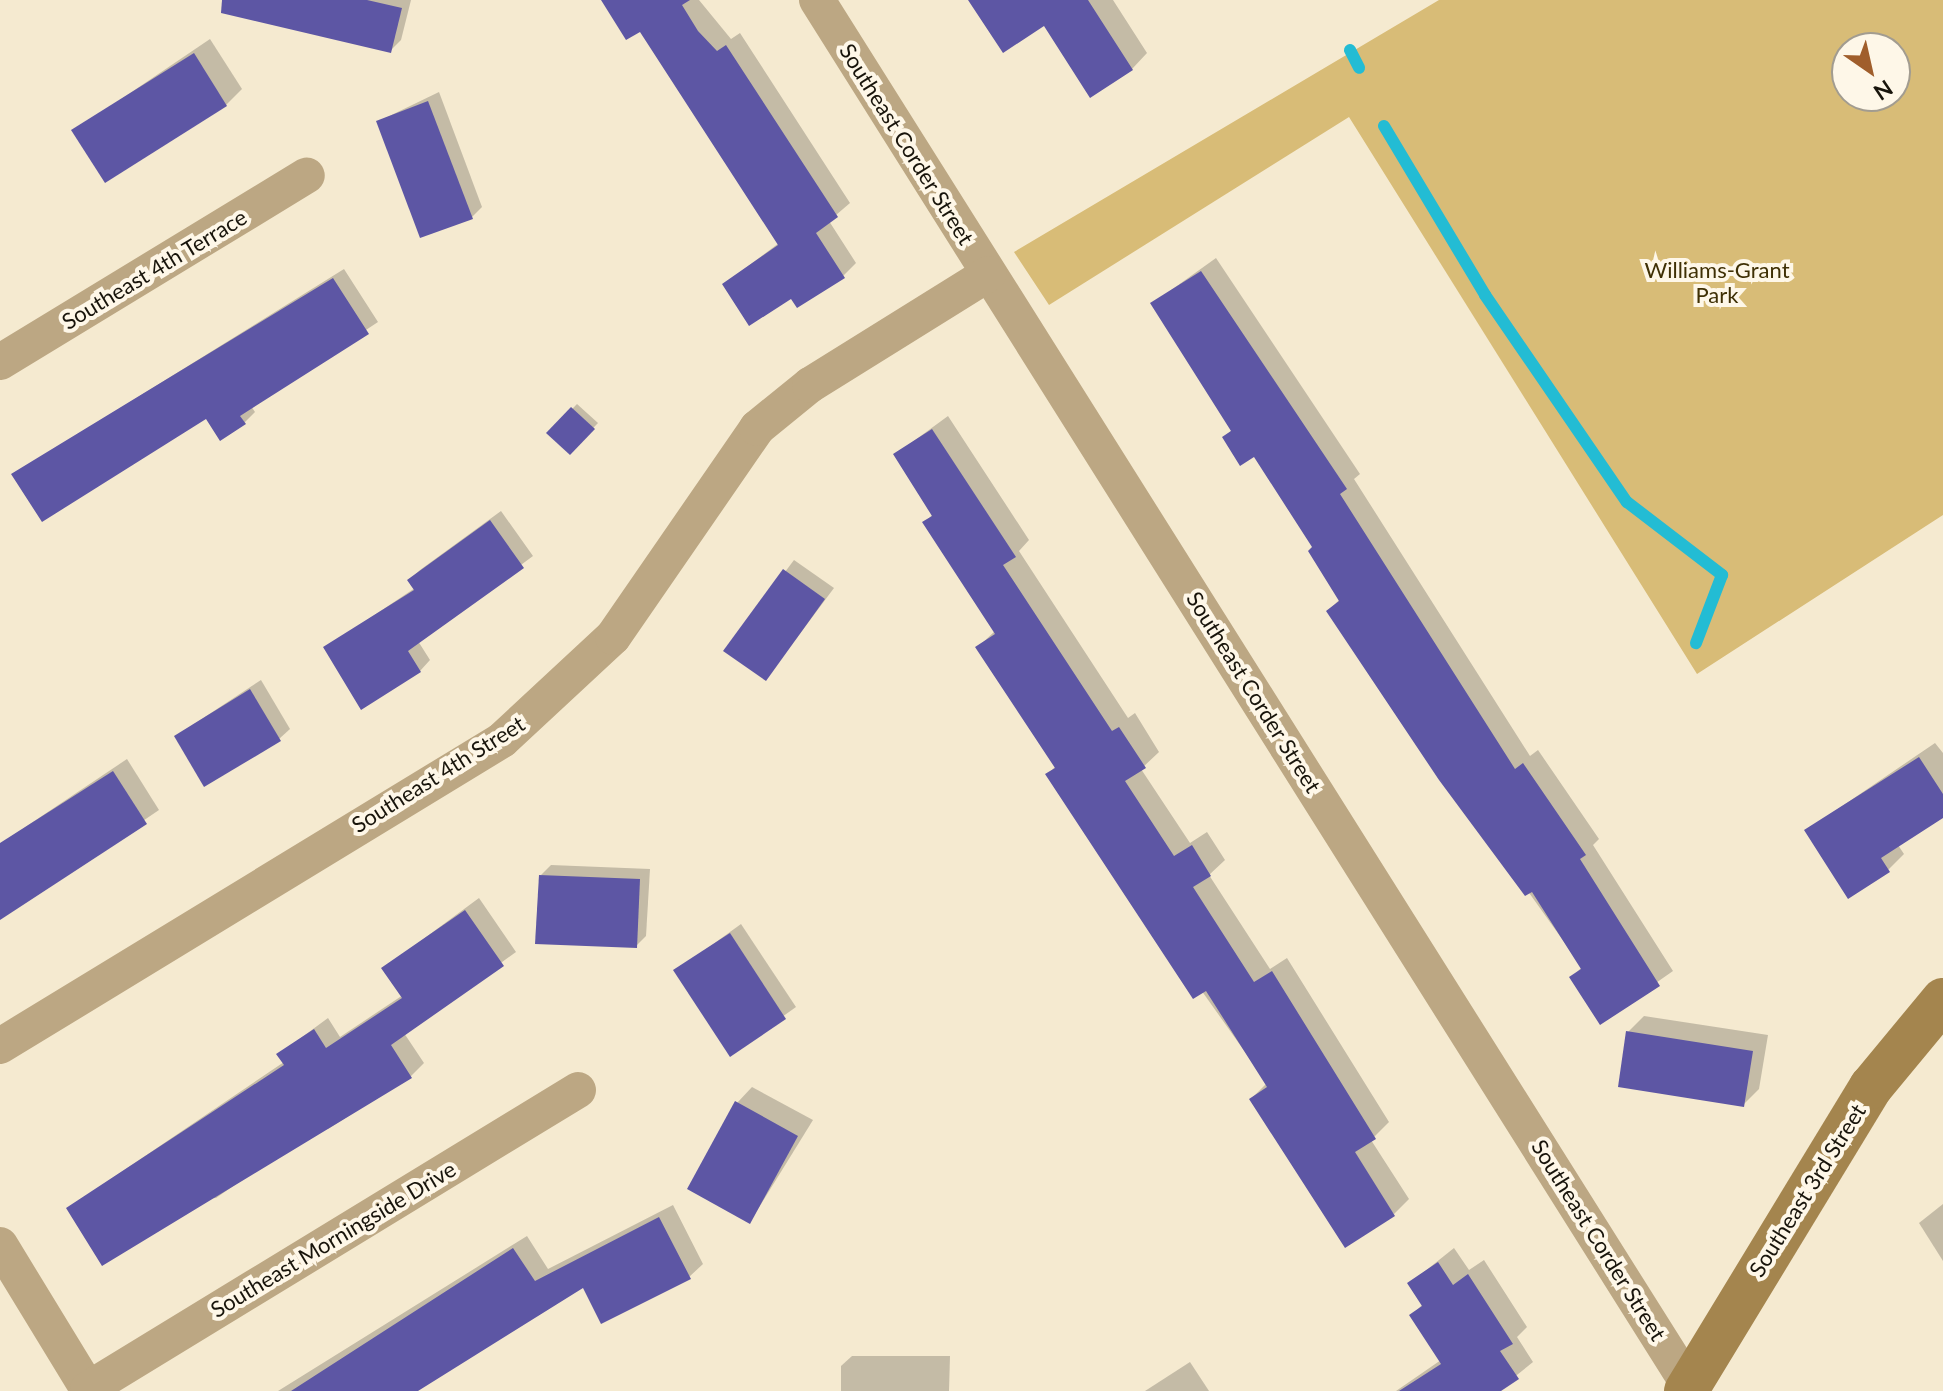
<!DOCTYPE html>
<style>
body{margin:0}
#map{position:relative;width:1943px;height:1391px;overflow:hidden;background:#f5ead0;font-family:Lato,sans-serif}
div>[style]{position:absolute}
.green>*{inset:0;background:#d8bc77}
.shadow>*{inset:0;background:#0003}
.stream>*{height:12px;margin:-6px;padding:0 6px;transform-origin:6px;border-radius:6px;background:#23bcd4}
.building>*{inset:0;background:#5d56a4}
.street>*{height:36px;margin:-18px;padding:0 18px;transform-origin:18px;border-radius:18px;background:#bca783}
.secondary>*{height:44px;margin:-22px;padding:0 22px;transform-origin:22px;border-radius:22px;background:#a4854e}
span{translate:-50% -50%;white-space:nowrap;text-align:center;line-height:1.15;-webkit-text-stroke:8px #fef7e8;paint-order:stroke}
.street-label{font-size:22px;color:#18140b}
.park-label{font-size:22px;color:#3f3005}
.north{position:absolute;left:1831px;top:32px;width:80px;height:80px;box-sizing:border-box;background:#fef7e8;border:2px solid #a29c90;border-radius:50%;rotate:146deg;font-size:22px;font-weight:700;line-height:32px;text-align:center;color:#18140b}
.north::after{content:'';display:block;margin:auto;width:28px;height:36px;background:#a05e2b;clip-path:polygon(50% 0,100% 100%,50% 72%,0 100%)}
</style>
<div id="map">
<div class="green">
<i style="clip-path:polygon(evenodd,1439px 0,1943px 0,1943px 515px,1697px 674px,1349px 117px,1049px 305px,1014px 252px,1439px 0,1847px 48px,1895px 48px,1895px 96px,1847px 96px,1847px 48px)"></i>
</div>
<div class="shadow">
<i style="clip-path:polygon(277px 0,411px 0,401px 40px,391px 50px)"></i>
<i style="clip-path:polygon(603px 0,699px 0,731px 39px,740px 33px,850px 203px,829px 221px,856px 263px,843px 276px,724px 284px,779px 243px,641px 29px)"></i>
<i style="clip-path:polygon(971px 0,1113px 0,1147px 53px,1132px 69px,1045px 23px)"></i>
<i style="clip-path:polygon(210px 39px,242px 89px,226px 105px,74px 131px)"></i>
<i style="clip-path:polygon(439px 92px,482px 207px,472px 217px,379px 121px)"></i>
<i style="clip-path:polygon(1216px 258px,1360px 474px,1354px 479px,1530px 756px,1538px 750px,1599px 839px,1593px 845px,1673px 971px,1600px 1022px,1572px 977px,1582px 967px,1328px 611px,1340px 599px,1314px 547px,1255px 454px,1224px 437px,1233px 429px,1153px 303px)"></i>
<i style="clip-path:polygon(344px 269px,378px 322px,251px 406px,255px 412px,244px 423px,206px 416px,14px 474px)"></i>
<i style="clip-path:polygon(577px 404px,598px 423px,570px 452px,549px 433px)"></i>
<i style="clip-path:polygon(948px 416px,1029px 540px,1019px 551px,1128px 718px,1135px 713px,1159px 752px,1141px 769px,1190px 843px,1207px 832px,1225px 860px,1209px 875px,1270px 969px,1287px 958px,1389px 1122px,1371px 1140px,1409px 1199px,1394px 1214px,1251px 1099px,1267px 1083px,1048px 774px,1056px 766px,978px 647px,995px 631px,925px 523px,933px 514px,896px 454px)"></i>
<i style="clip-path:polygon(501px 511px,533px 556px,418px 641px,430px 660px,420px 671px,325px 648px,415px 588px,409px 580px,420px 570px)"></i>
<i style="clip-path:polygon(794px 560px,834px 588px,766px 679px,726px 651px)"></i>
<i style="clip-path:polygon(261px 680px,290px 729px,279px 739px,176px 736px)"></i>
<i style="clip-path:polygon(1935px 743px,1943px 753px,1943px 816px,1898px 845px,1904px 854px,1888px 870px,1807px 830px)"></i>
<i style="clip-path:polygon(127px 759px,159px 810px,0 918px,0 844px)"></i>
<i style="clip-path:polygon(551px 865px,650px 869px,646px 936px,636px 946px,541px 875px)"></i>
<i style="clip-path:polygon(479px 898px,516px 952px,404px 1033px,424px 1063px,411px 1076px,328px 1129px,324px 1123px,216px 1198px,68px 1208px,284px 1062px,279px 1054px,328px 1018px,340px 1037px,403px 995px,384px 968px)"></i>
<i style="clip-path:polygon(741px 924px,796px 1007px,730px 1054px,676px 971px)"></i>
<i style="clip-path:polygon(1644px 1016px,1768px 1035px,1759px 1089px,1743px 1105px,1628px 1032px)"></i>
<i style="clip-path:polygon(752px 1087px,813px 1120px,750px 1222px,737px 1103px)"></i>
<i style="clip-path:polygon(1943px 1204px,1943px 1261px,1919px 1223px)"></i>
<i style="clip-path:polygon(673px 1205px,703px 1264px,689px 1277px,584px 1286px,414px 1391px,278px 1391px,527px 1236px,548px 1269px)"></i>
<i style="clip-path:polygon(1454px 1248px,1469px 1270px,1484px 1260px,1527px 1327px,1517px 1337px,1533px 1362px,1497px 1391px,1396px 1391px,1441px 1360px,1412px 1315px,1423px 1304px,1409px 1284px)"></i>
<i style="clip-path:polygon(852px 1356px,950px 1356px,949px 1391px,841px 1391px,841px 1366px)"></i>
<i style="clip-path:polygon(1190px 1362px,1209px 1391px,1145px 1391px)"></i>
</div>
<div class="stream">
<i style="left:1350px;top:50px;width:20px;rotate:63deg"></i>
<i style="left:1384px;top:126px;width:197px;rotate:59.1deg"></i>
<i style="left:1485px;top:295px;width:251px;rotate:55.6deg"></i>
<i style="left:1627px;top:502px;width:120px;rotate:37.5deg"></i>
<i style="left:1722px;top:575px;width:73px;rotate:110.9deg"></i>
</div>
<div class="building">
<i style="clip-path:polygon(222px 0,367px 0,402px 8px,391px 53px,221px 13px)"></i>
<i style="clip-path:polygon(601px 0,690px 0,682px 5px,698px 31px,717px 51px,726px 45px,838px 217px,816px 233px,845px 278px,797px 308px,791px 299px,749px 326px,722px 284px,778px 245px,640px 32px,626px 40px)"></i>
<i style="clip-path:polygon(968px 0,1088px 0,1133px 70px,1090px 98px,1044px 26px,1003px 53px)"></i>
<i style="clip-path:polygon(194px 53px,227px 106px,105px 183px,71px 130px)"></i>
<i style="clip-path:polygon(428px 101px,473px 219px,420px 238px,376px 121px)"></i>
<i style="clip-path:polygon(1201px 271px,1347px 489px,1340px 494px,1515px 769px,1523px 763px,1586px 855px,1580px 859px,1660px 986px,1600px 1025px,1569px 977px,1581px 969px,1532px 892px,1525px 896px,1439px 780px,1326px 611px,1339px 601px,1308px 551px,1312px 547px,1254px 457px,1240px 466px,1222px 437px,1231px 431px,1150px 303px)"></i>
<i style="clip-path:polygon(333px 278px,369px 334px,240px 416px,246px 424px,220px 441px,206px 419px,42px 522px,11px 474px)"></i>
<i style="clip-path:polygon(571px 407px,595px 429px,570px 455px,546px 433px)"></i>
<i style="clip-path:polygon(932px 429px,1016px 557px,1003px 565px,1112px 731px,1119px 727px,1146px 768px,1125px 781px,1174px 856px,1192px 845px,1211px 876px,1193px 887px,1254px 982px,1272px 971px,1376px 1139px,1355px 1152px,1395px 1216px,1345px 1248px,1249px 1099px,1267px 1087px,1206px 991px,1193px 999px,1045px 774px,1055px 768px,975px 647px,995px 634px,922px 522px,932px 516px,893px 454px)"></i>
<i style="clip-path:polygon(490px 520px,524px 568px,408px 651px,421px 672px,361px 710px,323px 647px,414px 590px,407px 580px)"></i>
<i style="clip-path:polygon(783px 569px,825px 599px,766px 681px,723px 651px)"></i>
<i style="clip-path:polygon(250px 689px,281px 741px,204px 787px,174px 736px)"></i>
<i style="clip-path:polygon(1919px 757px,1943px 794px,1943px 818px,1881px 858px,1890px 872px,1848px 899px,1804px 830px)"></i>
<i style="clip-path:polygon(113px 771px,147px 824px,0 920px,0 843px)"></i>
<i style="clip-path:polygon(539px 875px,640px 879px,637px 948px,535px 944px)"></i>
<i style="clip-path:polygon(465px 910px,504px 966px,391px 1045px,412px 1078px,102px 1266px,66px 1208px,284px 1065px,276px 1054px,314px 1029px,326px 1048px,402px 998px,381px 968px)"></i>
<i style="clip-path:polygon(730px 933px,786px 1019px,730px 1057px,673px 970px)"></i>
<i style="clip-path:polygon(1626px 1031px,1753px 1051px,1744px 1107px,1618px 1087px)"></i>
<i style="clip-path:polygon(735px 1101px,798px 1136px,750px 1224px,687px 1189px)"></i>
<i style="clip-path:polygon(659px 1217px,691px 1279px,601px 1324px,583px 1288px,418px 1391px,291px 1391px,513px 1248px,535px 1281px)"></i>
<i style="clip-path:polygon(1438px 1262px,1453px 1285px,1468px 1274px,1513px 1344px,1500px 1351px,1519px 1379px,1501px 1391px,1399px 1391px,1441px 1364px,1409px 1315px,1422px 1306px,1407px 1283px)"></i>
</div>
<div class="street">
<i style="left:817px;top:0;width:1637px;rotate:57.81deg"></i>
<i style="left:0;top:362px;width:359px;rotate:-31.3deg"></i>
<i style="left:0;top:1046px;width:588px;rotate:-31.36deg"></i>
<i style="left:502px;top:740px;width:151px;rotate:-42.9deg"></i>
<i style="left:613px;top:637px;width:254px;rotate:-55.4deg"></i>
<i style="left:757px;top:428px;width:68px;rotate:-39.1deg"></i>
<i style="left:810px;top:385px;width:210px;rotate:-31.9deg"></i>
<i style="left:0;top:1245px;width:171px;rotate:58.6deg"></i>
<i style="left:88px;top:1389px;width:574px;rotate:-31.39deg"></i>
</div>
<div class="secondary">
<i style="left:1686px;top:1391px;width:356px;rotate:-58.7deg"></i>
<i style="left:1871px;top:1087px;width:113px;rotate:-50.4deg"></i>
</div>
<div class="street-label">
<span style="left:907px;top:144px;rotate:58deg">Southeast Corder Street</span>
<span style="left:154px;top:269px;rotate:-31deg">Southeast 4th Terrace</span>
<span style="left:1254px;top:692px;rotate:58deg">Southeast Corder Street</span>
<span style="left:438px;top:774px;rotate:-32deg">Southeast 4th Street</span>
<span style="left:1807px;top:1190px;rotate:-58deg">Southeast 3rd Street</span>
<span style="left:333px;top:1239px;rotate:-31deg">Southeast Morningside Drive</span>
<span style="left:1599px;top:1240px;rotate:58deg">Southeast Corder Street</span>
</div>
<div class="park-label">
<span style="left:1717px;top:282px">Williams-Grant<br>Park</span>
</div>
<div class="north">N</div>
</div>
